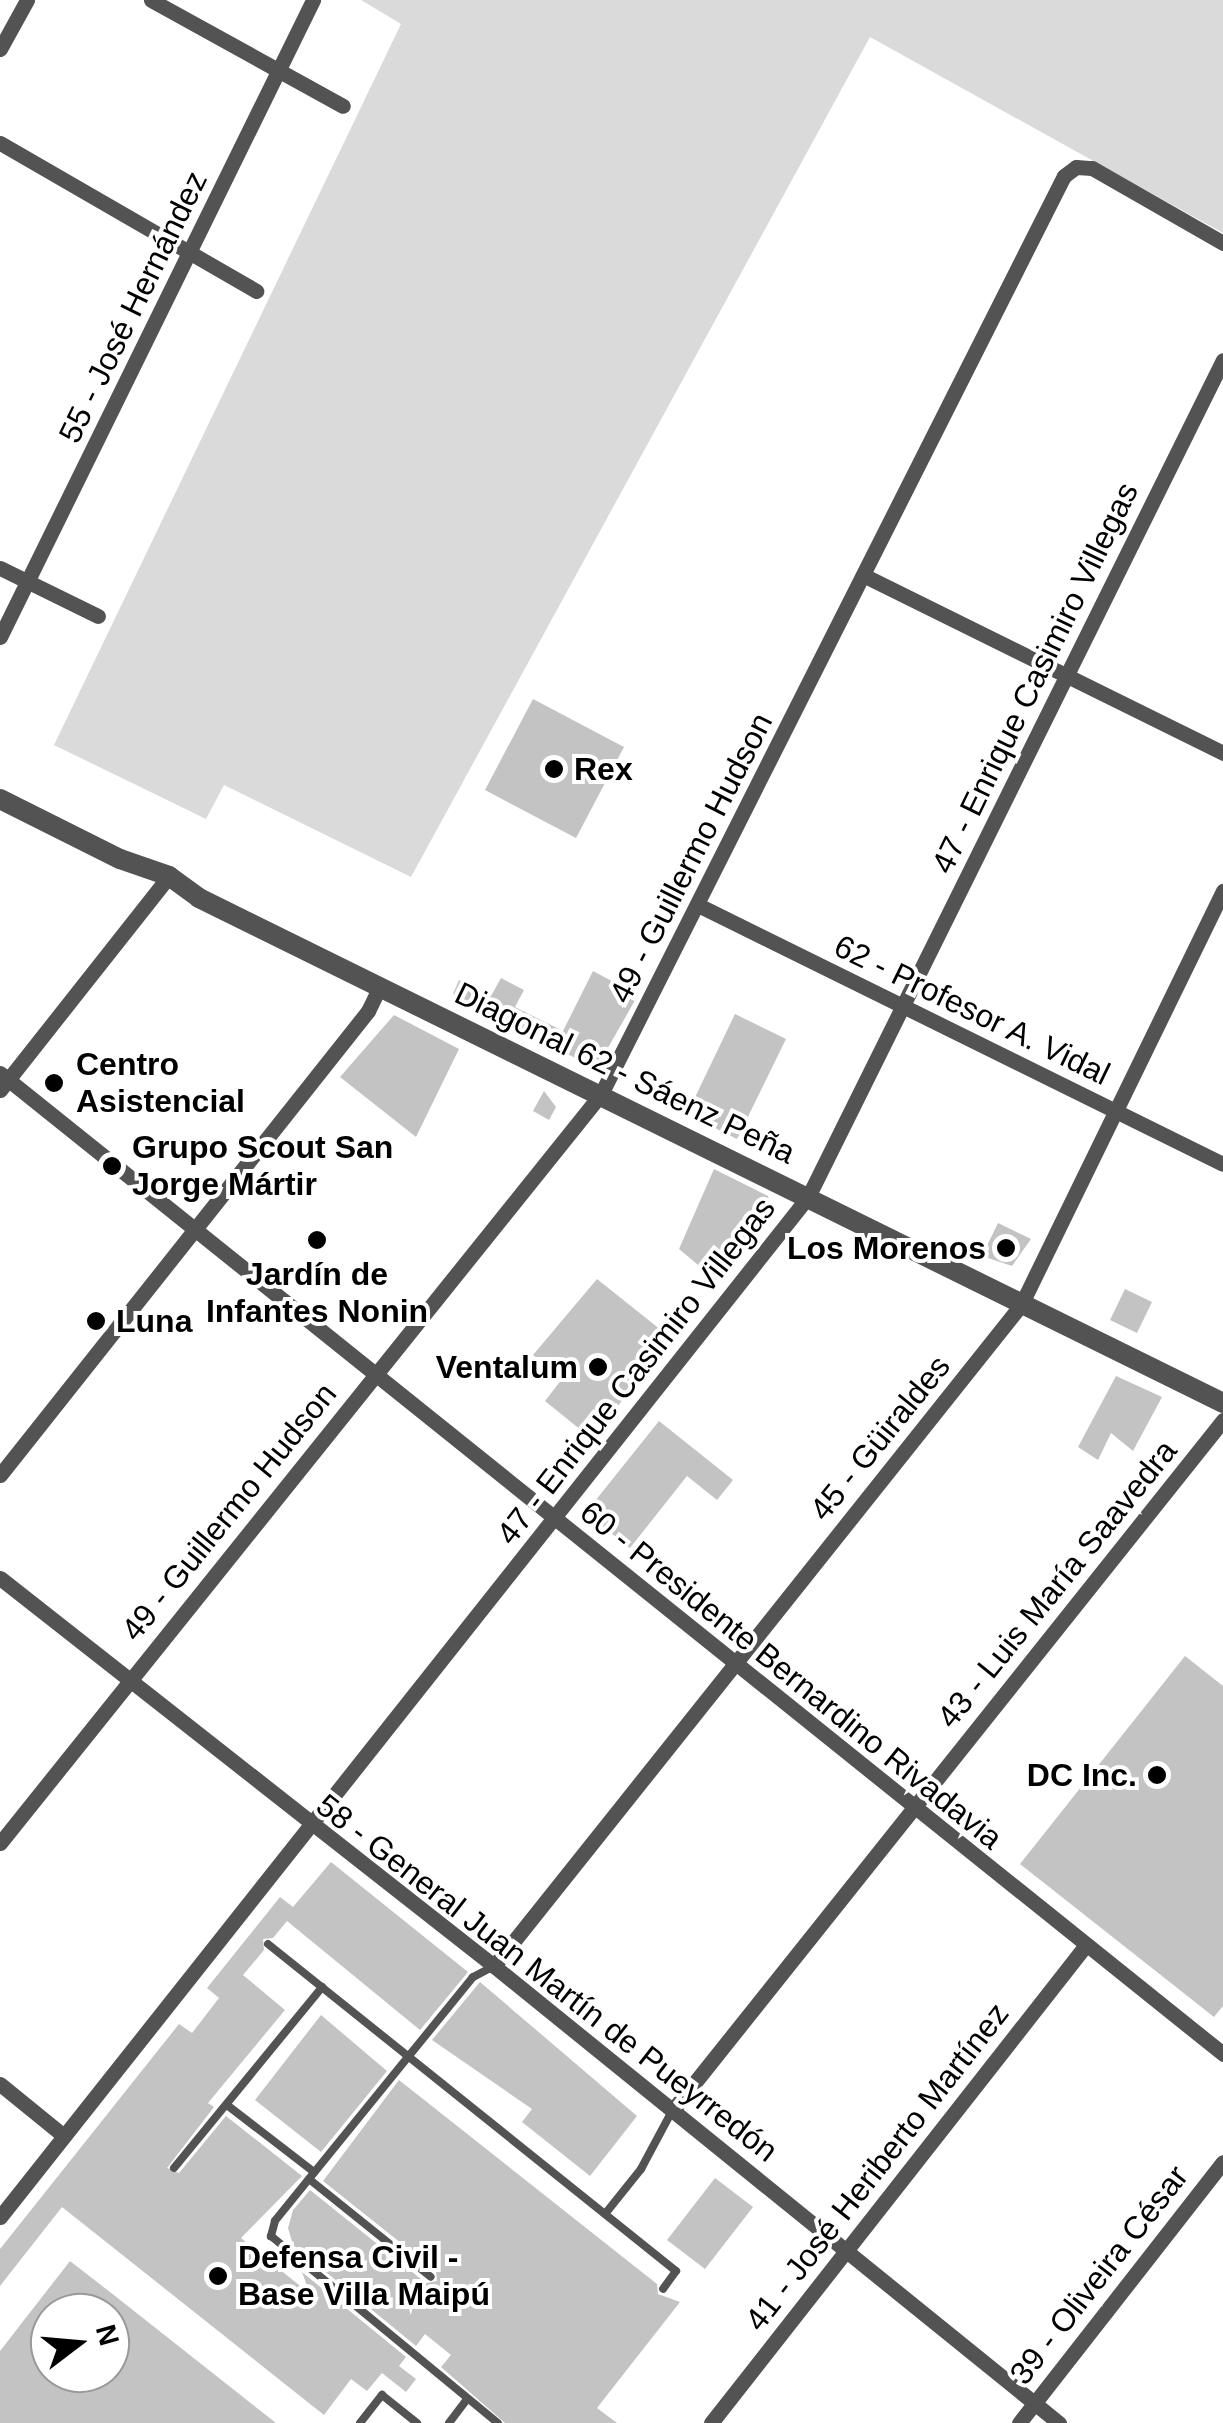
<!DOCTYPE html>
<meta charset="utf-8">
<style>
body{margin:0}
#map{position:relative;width:1223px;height:2423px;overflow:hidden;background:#fff;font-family:Helvetica,sans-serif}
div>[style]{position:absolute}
.green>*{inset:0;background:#dadada}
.building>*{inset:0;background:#c3c3c3}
.service>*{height:8px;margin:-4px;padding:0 4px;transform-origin:4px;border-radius:4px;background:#535353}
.minor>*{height:15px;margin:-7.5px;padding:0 7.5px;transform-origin:7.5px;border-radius:7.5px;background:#535353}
.tertiary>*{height:20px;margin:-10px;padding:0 10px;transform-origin:10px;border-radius:10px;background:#535353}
.dots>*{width:28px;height:28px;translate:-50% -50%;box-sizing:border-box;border:5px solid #fff;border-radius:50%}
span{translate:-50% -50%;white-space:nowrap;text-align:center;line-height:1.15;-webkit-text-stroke:8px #fff;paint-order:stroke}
.street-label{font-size:32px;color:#000}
.poi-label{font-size:32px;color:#000;font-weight:700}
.left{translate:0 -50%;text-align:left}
.right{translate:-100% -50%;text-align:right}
.north{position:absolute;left:30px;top:2293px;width:100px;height:100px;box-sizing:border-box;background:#fff;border:2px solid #999;border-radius:50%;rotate:74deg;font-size:28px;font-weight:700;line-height:40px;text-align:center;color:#000}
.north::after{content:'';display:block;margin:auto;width:35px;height:45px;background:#000;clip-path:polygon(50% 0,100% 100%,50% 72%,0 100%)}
</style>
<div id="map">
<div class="green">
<i style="clip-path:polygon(361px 0,1223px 0,1223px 233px,870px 37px,411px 877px,224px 785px,206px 819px,54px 745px,401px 24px)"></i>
</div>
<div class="building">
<i style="clip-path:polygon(533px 699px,624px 747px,576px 838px,485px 790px)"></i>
<i style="clip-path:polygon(593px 971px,638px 995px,596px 1069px,453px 994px,459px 980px,491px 996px,501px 978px,524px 990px,515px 1007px,563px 1031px)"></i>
<i style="clip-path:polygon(735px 1014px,786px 1039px,737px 1139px,687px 1114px)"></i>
<i style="clip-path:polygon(394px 1015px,459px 1049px,416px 1137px,340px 1077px)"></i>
<i style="clip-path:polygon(544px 1091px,556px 1107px,549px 1120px,533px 1111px)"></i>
<i style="clip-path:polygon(714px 1169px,768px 1196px,771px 1210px,716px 1280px,679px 1249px)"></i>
<i style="clip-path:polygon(998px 1223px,1031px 1239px,1012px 1266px,982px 1256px)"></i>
<i style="clip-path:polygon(597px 1279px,671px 1338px,592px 1439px,545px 1401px,562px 1379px,533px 1355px)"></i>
<i style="clip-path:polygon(1125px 1289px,1152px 1302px,1137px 1333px,1110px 1320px)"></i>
<i style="clip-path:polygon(1116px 1376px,1162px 1397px,1133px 1451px,1111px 1433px,1098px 1460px,1078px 1447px)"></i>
<i style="clip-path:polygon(659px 1421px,733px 1480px,717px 1500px,687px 1476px,630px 1548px,592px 1518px,591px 1506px)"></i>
<i style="clip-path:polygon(1185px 1656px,1223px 1686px,1223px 2006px,1214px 2017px,1020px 1864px)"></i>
<i style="clip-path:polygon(331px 1862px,468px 1972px,420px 2030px,287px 1921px,273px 1938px,263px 1939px,264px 1950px,243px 1975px,285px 2010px,208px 2103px,214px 2107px,167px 2168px,179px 2173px,226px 2116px,302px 2176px,241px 2238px,310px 2294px,302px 2272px,406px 2357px,399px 2366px,416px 2379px,406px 2392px,382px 2373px,367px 2391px,351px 2379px,324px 2415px,62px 2207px,0 2286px,0 2249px,179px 2024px,192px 2033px,219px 1998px,207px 1988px,280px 1897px,293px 1907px)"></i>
<i style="clip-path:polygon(480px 1982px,637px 2116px,590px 2176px,522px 2122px,532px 2109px,432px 2040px)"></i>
<i style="clip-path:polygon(321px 2015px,387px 2071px,321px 2152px,255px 2100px)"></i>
<i style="clip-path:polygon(399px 2080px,657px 2284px,658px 2294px,680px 2302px,597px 2408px,617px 2423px,505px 2423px,441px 2367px,451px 2355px,425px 2334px,416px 2346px,293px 2245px,288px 2228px,293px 2210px,310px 2190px,426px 2283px,437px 2281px,436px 2271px,323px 2181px)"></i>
<i style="clip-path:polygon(715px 2178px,753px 2207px,705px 2269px,667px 2240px)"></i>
<i style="clip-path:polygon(evenodd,70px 2261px,110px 2292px,276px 2423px,0 2423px,0 2351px,70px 2261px,50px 2313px,110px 2313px,110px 2373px,50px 2373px,50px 2313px)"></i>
</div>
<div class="service">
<i style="left:268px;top:1944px;width:523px;rotate:38.71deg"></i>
<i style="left:676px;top:2271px;width:22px;rotate:126deg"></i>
<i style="left:494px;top:1966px;width:24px;rotate:152deg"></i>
<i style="left:473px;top:1977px;width:314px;rotate:129.1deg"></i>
<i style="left:275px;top:2221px;width:16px;rotate:105deg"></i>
<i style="left:271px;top:2236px;width:294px;rotate:39.5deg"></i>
<i style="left:227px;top:2105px;width:110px;rotate:37.6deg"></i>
<i style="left:174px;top:2168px;width:234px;rotate:-50.7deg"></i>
<i style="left:309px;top:2179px;width:156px;rotate:38.8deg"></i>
<i style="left:605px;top:2214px;width:58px;rotate:-51.3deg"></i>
<i style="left:641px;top:2169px;width:66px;rotate:-61.9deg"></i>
<i style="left:360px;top:2423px;width:36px;rotate:-52deg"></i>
<i style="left:382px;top:2395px;width:45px;rotate:38.7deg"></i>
<i style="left:449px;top:2423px;width:30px;rotate:-53deg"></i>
</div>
<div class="minor">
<i style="left:151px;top:0;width:219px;rotate:28.9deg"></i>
<i style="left:0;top:49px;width:56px;rotate:-61.1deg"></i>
<i style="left:0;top:143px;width:296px;rotate:30deg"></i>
<i style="left:0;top:568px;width:109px;rotate:26.1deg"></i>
<i style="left:863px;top:575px;width:402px;rotate:26.3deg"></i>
<i style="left:0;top:637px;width:710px;rotate:-63.83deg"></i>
<i style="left:698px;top:905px;width:585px;rotate:26.26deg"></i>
<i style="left:0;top:1073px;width:1568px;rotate:38.73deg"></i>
<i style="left:0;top:1090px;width:273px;rotate:-51.7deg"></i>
<i style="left:0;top:1475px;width:592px;rotate:-51.58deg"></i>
<i style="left:368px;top:1011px;width:28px;rotate:-64deg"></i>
<i style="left:0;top:1578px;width:628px;rotate:38.15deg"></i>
<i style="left:494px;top:1966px;width:727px;rotate:38.97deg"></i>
<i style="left:0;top:1843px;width:960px;rotate:-51.26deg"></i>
<i style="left:601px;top:1094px;width:1028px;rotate:-63.24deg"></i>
<i style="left:1064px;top:176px;width:15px;rotate:-37deg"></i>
<i style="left:1076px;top:167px;width:16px;rotate:4deg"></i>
<i style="left:1092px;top:168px;width:151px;rotate:29.8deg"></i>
<i style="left:494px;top:1966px;width:845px;rotate:-51.44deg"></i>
<i style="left:1021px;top:1305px;width:461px;rotate:-64deg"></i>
<i style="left:0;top:2084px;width:82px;rotate:39.1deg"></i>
<i style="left:672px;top:2111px;width:884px;rotate:-51.43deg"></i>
<i style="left:0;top:2217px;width:1301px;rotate:-51.62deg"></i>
<i style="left:808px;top:1197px;width:934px;rotate:-63.63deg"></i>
<i style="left:711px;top:2423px;width:608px;rotate:-51.89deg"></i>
<i style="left:1019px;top:2423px;width:331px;rotate:-52deg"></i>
</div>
<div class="tertiary">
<i style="left:0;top:799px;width:134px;rotate:26.6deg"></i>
<i style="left:120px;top:859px;width:52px;rotate:19.1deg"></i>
<i style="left:169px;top:876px;width:37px;rotate:36deg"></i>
<i style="left:199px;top:898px;width:1142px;rotate:26.25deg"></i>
</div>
<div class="dots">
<i style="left:554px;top:769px;background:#000"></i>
<i style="left:54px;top:1083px;background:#000"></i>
<i style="left:112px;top:1166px;background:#000"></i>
<i style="left:317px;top:1240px;background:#000"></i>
<i style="left:1006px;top:1248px;background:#000"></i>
<i style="left:96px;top:1321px;background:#000"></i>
<i style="left:598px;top:1367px;background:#000"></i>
<i style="left:1157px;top:1775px;background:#000"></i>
<i style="left:218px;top:2276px;background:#000"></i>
</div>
<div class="street-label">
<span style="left:133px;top:307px;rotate:-64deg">55 - José Hernández</span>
<span style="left:1035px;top:678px;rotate:-64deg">47 - Enrique Casimiro Villegas</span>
<span style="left:691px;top:858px;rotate:-63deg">49 - Guillermo Hudson</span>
<span style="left:972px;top:1010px;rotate:26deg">62 - Profesor A. Vidal</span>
<span style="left:625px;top:1073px;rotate:26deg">Diagonal 62 - Sáenz Peña</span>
<span style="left:636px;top:1371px;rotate:-52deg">47 - Enrique Casimiro Villegas</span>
<span style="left:880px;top:1438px;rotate:-51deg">45 - Güiraldes</span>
<span style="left:229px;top:1512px;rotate:-51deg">49 - Guillermo Hudson</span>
<span style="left:1057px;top:1584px;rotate:-51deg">43 - Luis María Saavedra</span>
<span style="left:791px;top:1675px;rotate:39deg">60 - Presidente Bernardino Rivadavia</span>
<span style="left:547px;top:1978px;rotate:38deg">58 - General Juan Martín de Pueyrredón</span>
<span style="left:877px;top:2167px;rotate:-52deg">41 - José Heriberto Martínez</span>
<span style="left:1099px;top:2275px;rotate:-52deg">39 - Oliveira César</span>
</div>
<div class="poi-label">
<span class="left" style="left:574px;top:769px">Rex</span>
<span class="left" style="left:76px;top:1083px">Centro<br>Asistencial</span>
<span class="left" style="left:132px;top:1166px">Grupo Scout San<br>Jorge Mártir</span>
<span class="right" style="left:986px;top:1248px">Los Morenos</span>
<span style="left:317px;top:1293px">Jardín de<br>Infantes Nonin</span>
<span class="left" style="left:116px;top:1321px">Luna</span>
<span class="right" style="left:578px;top:1367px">Ventalum</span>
<span class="right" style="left:1137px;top:1775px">DC Inc.</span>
<span class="left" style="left:238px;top:2276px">Defensa Civil -<br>Base Villa Maipú</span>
</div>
<div class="north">N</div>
</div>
